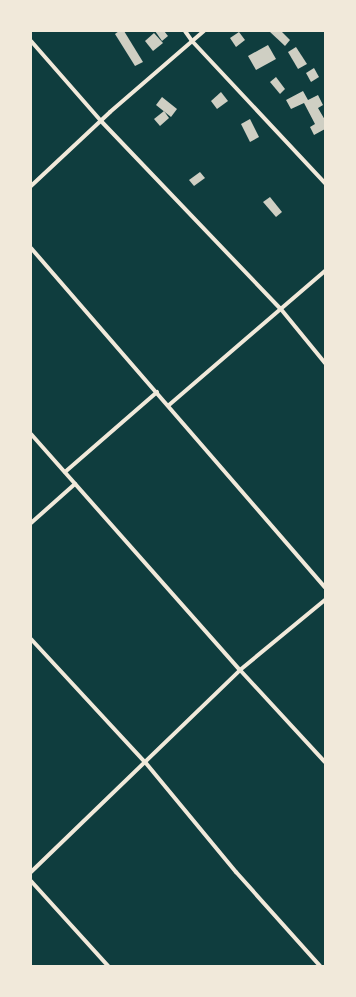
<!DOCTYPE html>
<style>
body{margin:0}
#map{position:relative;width:356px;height:997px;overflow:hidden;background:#0f3d3e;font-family:Raleway,sans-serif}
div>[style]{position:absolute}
.building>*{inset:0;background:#cfcfc3}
.minor>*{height:4px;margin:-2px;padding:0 2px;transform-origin:2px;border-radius:2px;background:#f1e9da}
span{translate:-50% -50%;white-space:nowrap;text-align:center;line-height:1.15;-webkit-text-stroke:4px #f1e9da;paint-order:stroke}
.frame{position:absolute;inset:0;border:32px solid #f1e9da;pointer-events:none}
</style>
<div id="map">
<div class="building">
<i style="clip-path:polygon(119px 31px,124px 31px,143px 62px,135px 66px,115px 34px)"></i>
<i style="clip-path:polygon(155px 31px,164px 31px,168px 36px,162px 41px)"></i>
<i style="clip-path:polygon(269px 31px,281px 31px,290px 40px,285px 46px)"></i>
<i style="clip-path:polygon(239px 32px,245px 40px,236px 47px,230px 38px)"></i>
<i style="clip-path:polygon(154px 33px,163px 43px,153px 51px,145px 41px)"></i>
<i style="clip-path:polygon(268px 45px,276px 59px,256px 70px,248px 56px)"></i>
<i style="clip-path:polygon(296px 47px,307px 64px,298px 69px,288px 52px)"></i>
<i style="clip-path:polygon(314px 68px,319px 77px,311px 82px,306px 73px)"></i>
<i style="clip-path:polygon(276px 77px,285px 89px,280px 94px,270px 82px)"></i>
<i style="clip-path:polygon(303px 91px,308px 100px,318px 95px,323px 105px,318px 108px,325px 120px,325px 129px,314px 135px,310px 127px,315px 124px,304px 103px,291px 109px,286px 100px)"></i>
<i style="clip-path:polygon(221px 92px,228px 101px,217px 109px,211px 101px)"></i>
<i style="clip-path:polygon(162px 97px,177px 109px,171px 117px,156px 105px)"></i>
<i style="clip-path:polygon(164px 111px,169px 118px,160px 126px,154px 119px)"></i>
<i style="clip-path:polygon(250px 119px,259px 137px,250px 142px,241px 124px)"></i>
<i style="clip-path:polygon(200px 172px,205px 178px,194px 186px,189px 180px)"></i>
<i style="clip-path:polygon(270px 197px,282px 212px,276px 217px,263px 202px)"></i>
</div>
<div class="minor">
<i style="left:185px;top:31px;width:12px;rotate:55deg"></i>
<i style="left:192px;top:41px;width:195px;rotate:46.9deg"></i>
<i style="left:31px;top:41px;width:106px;rotate:48.8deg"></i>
<i style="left:101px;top:121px;width:259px;rotate:46.3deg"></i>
<i style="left:280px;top:308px;width:71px;rotate:50.7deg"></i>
<i style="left:31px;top:186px;width:108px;rotate:-43.1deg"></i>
<i style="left:110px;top:112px;width:124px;rotate:-40.8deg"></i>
<i style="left:31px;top:248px;width:449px;rotate:49.1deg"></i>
<i style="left:169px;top:405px;width:206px;rotate:-40.7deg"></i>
<i style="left:31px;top:434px;width:315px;rotate:48.5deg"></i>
<i style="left:240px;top:670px;width:125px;rotate:47.3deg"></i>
<i style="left:65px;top:472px;width:122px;rotate:-41deg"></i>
<i style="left:31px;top:523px;width:59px;rotate:-41.6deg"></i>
<i style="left:31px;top:639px;width:168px;rotate:47.2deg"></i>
<i style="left:145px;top:762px;width:143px;rotate:50.4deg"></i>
<i style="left:236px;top:872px;width:126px;rotate:48.2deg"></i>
<i style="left:31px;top:872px;width:291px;rotate:-44deg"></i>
<i style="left:240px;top:670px;width:110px;rotate:-39.5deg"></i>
<i style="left:31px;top:881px;width:115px;rotate:47.8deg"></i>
</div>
<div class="frame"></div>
</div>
